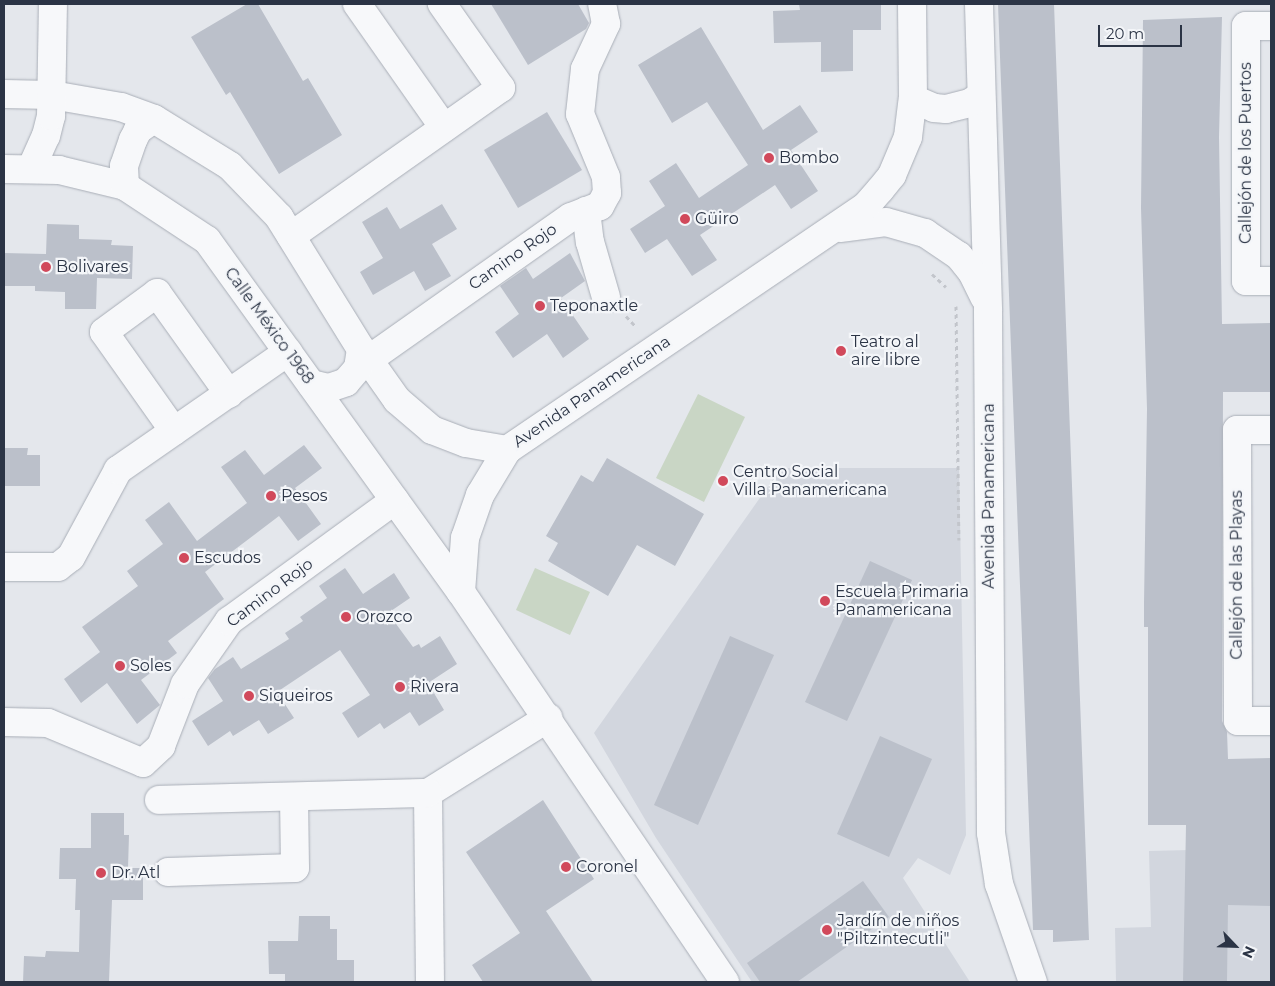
<!DOCTYPE html>
<meta charset="utf-8">
<style>
body{margin:0}
#map{position:relative;width:1275px;height:986px;overflow:hidden;background:#e4e7ec;font-family:Montserrat,sans-serif}
div>[style]{position:absolute}
.built>*{inset:0;background:#d2d6de}
.green>*{inset:0;background:#c9d6c5}
.building>*{inset:0;background:#bbc0ca}
.path>*{height:3px;margin-top:-1.5px;transform-origin:0;background:repeating-linear-gradient(90deg,#c2c5cb 0 4px,transparent 0 8px)}
.roads{filter:drop-shadow(0 0 1px #a9aeb7) drop-shadow(0 0 1px #a9aeb7)}
.minor>*{height:28px;margin:-14px;padding:0 14px;transform-origin:14px;border-radius:14px;background:#f7f8fa}
.dots>*{width:14px;height:14px;translate:-50% -50%;box-sizing:border-box;border:2px solid #f4f6f9;border-radius:50%}
span{translate:-50% -50%;white-space:nowrap;text-align:center;line-height:1.15;-webkit-text-stroke:4.5px #f4f6f9;paint-order:stroke}
.street-label{font-size:16px;color:#2b3445}
.poi-label{font-size:16px;color:#2b3445}
.left{translate:0 -50%;text-align:left}
.frame{position:absolute;inset:0;border:5px solid #2b3445;pointer-events:none}
.north{position:absolute;left:1210px;top:921px;width:50px;height:50px;-webkit-text-stroke:4px #f4f6f9;paint-order:stroke;rotate:114deg;font-size:14px;font-weight:700;line-height:20px;text-align:center;color:#2b3445}
.north::after{content:'';display:block;margin:auto;width:18px;height:22px;background:#2b3445;clip-path:polygon(50% 0,100% 100%,50% 72%,0 100%)}
.scale{position:absolute;left:1098px;top:25px;width:84px;height:22px;box-sizing:border-box;border:2px solid #2b3445;border-top:0;padding-left:6px;font-size:15px;line-height:18px;white-space:nowrap;color:#2b3445;-webkit-text-stroke:4px #f4f6f9;paint-order:stroke}
</style>
<div id="map">
<div class="built">
<i style="clip-path:polygon(781px 468px,959px 468px,966px 835px,950px 875px,918px 858px,903px 878px,970px 982px,752px 982px,656px 838px,594px 733px)"></i>
<i style="clip-path:polygon(1271px 848px,1271px 982px,1116px 982px,1115px 928px,1151px 927px,1149px 851px)"></i>
</div>
<div class="green">
<i style="clip-path:polygon(698px 394px,745px 417px,704px 502px,656px 478px)"></i>
<i style="clip-path:polygon(535px 568px,590px 592px,570px 635px,516px 610px)"></i>
</div>
<div class="building">
<i style="clip-path:polygon(247px 4px,258px 4px,303px 81px,308px 78px,342px 135px,279px 174px,230px 92px,226px 95px,191px 37px)"></i>
<i style="clip-path:polygon(491px 4px,578px 4px,589px 23px,586px 29px,528px 65px)"></i>
<i style="clip-path:polygon(799px 4px,881px 4px,881px 30px,853px 30px,853px 71px,821px 72px,821px 42px,774px 43px,773px 11px,800px 10px)"></i>
<i style="clip-path:polygon(998px 4px,1054px 4px,1089px 940px,1053px 942px,1053px 930px,1033px 930px)"></i>
<i style="clip-path:polygon(1222px 17px,1219px 137px,1222px 324px,1271px 323px,1271px 392px,1223px 392px,1222px 721px,1227px 732px,1228px 759px,1271px 758px,1271px 906px,1228px 905px,1227px 982px,1183px 982px,1186px 825px,1148px 825px,1148px 627px,1144px 627px,1144px 603px,1147px 409px,1141px 208px,1143px 20px)"></i>
<i style="clip-path:polygon(701px 27px,763px 130px,800px 105px,818px 132px,791px 150px,818px 191px,791px 209px,775px 185px,700px 235px,717px 260px,692px 276px,667px 239px,645px 253px,630px 229px,665px 206px,649px 181px,676px 163px,699px 198px,748px 165px,707px 102px,672px 123px,638px 65px)"></i>
<i style="clip-path:polygon(547px 112px,582px 170px,518px 208px,484px 150px)"></i>
<i style="clip-path:polygon(442px 204px,457px 229px,432px 244px,451px 276px,425px 291px,414px 271px,373px 295px,360px 272px,383px 258px,362px 222px,387px 207px,400px 229px)"></i>
<i style="clip-path:polygon(47px 224px,79px 225px,79px 239px,112px 240px,111px 245px,133px 246px,132px 279px,97px 278px,96px 309px,65px 309px,65px 292px,35px 291px,35px 286px,4px 286px,4px 253px,46px 254px)"></i>
<i style="clip-path:polygon(570px 253px,585px 281px,561px 298px,589px 339px,563px 358px,547px 334px,513px 358px,495px 332px,519px 314px,500px 286px,526px 268px,533px 279px)"></i>
<i style="clip-path:polygon(304px 445px,322px 468px,295px 488px,321px 524px,298px 541px,279px 516px,205px 572px,224px 599px,168px 641px,177px 653px,141px 680px,160px 705px,137px 724px,107px 683px,81px 703px,64px 679px,100px 652px,82px 627px,138px 586px,127px 571px,163px 544px,145px 520px,169px 502px,197px 541px,247px 503px,221px 467px,245px 450px,264px 475px)"></i>
<i style="clip-path:polygon(4px 448px,28px 448px,27px 455px,40px 455px,40px 486px,4px 486px)"></i>
<i style="clip-path:polygon(607px 458px,704px 514px,675px 566px,637px 545px,608px 596px,548px 561px,558px 543px,546px 536px,581px 475px,593px 482px)"></i>
<i style="clip-path:polygon(870px 561px,912px 580px,847px 721px,805px 702px)"></i>
<i style="clip-path:polygon(345px 568px,363px 594px,394px 573px,410px 598px,388px 613px,413px 647px,419px 644px,421px 648px,440px 636px,457px 664px,428px 683px,444px 710px,419px 726px,410px 712px,384px 729px,380px 723px,358px 738px,342px 713px,370px 695px,340px 650px,277px 692px,294px 718px,268px 734px,259px 720px,233px 736px,230px 731px,208px 746px,192px 721px,223px 701px,208px 678px,215px 669px,233px 657px,241px 669px,289px 639px,285px 633px,303px 621px,300px 617px,327px 598px,319px 586px)"></i>
<i style="clip-path:polygon(730px 636px,774px 655px,698px 825px,654px 805px)"></i>
<i style="clip-path:polygon(880px 736px,932px 759px,889px 857px,837px 834px)"></i>
<i style="clip-path:polygon(543px 800px,594px 879px,546px 911px,593px 982px,483px 982px,472px 965px,520px 933px,466px 852px)"></i>
<i style="clip-path:polygon(91px 813px,124px 813px,124px 835px,129px 835px,128px 868px,143px 868px,143px 900px,112px 900px,109px 982px,23px 982px,24px 956px,45px 957px,46px 951px,79px 952px,80px 910px,75px 910px,76px 879px,59px 879px,60px 848px,91px 848px)"></i>
<i style="clip-path:polygon(863px 881px,889px 917px,797px 982px,760px 982px,747px 963px)"></i>
<i style="clip-path:polygon(299px 916px,330px 916px,330px 929px,337px 929px,337px 960px,354px 960px,354px 982px,285px 982px,285px 974px,269px 974px,268px 941px,298px 941px)"></i>
</div>
<div class="path">
<i style="left:932px;top:274px;width:19px;rotate:43deg"></i>
<i style="left:956px;top:306px;width:234px;rotate:89.3deg"></i>
<i style="left:626px;top:316px;width:16px;rotate:47deg"></i>
</div>
<div class="roads">
<div class="minor">
<i style="left:357px;top:4px;width:151px;rotate:54.9deg"></i>
<i style="left:979px;top:4px;width:307px;rotate:88.3deg"></i>
<i style="left:988px;top:311px;width:522px;rotate:89.67deg"></i>
<i style="left:991px;top:833px;width:52px;rotate:81.1deg"></i>
<i style="left:999px;top:884px;width:104px;rotate:70.9deg"></i>
<i style="left:1271px;top:26px;width:25px;rotate:180deg"></i>
<i style="left:1246px;top:26px;width:255px;rotate:90deg"></i>
<i style="left:1246px;top:281px;width:25px"></i>
<i style="left:4px;top:94px;width:48px;rotate:1.2deg"></i>
<i style="left:52px;top:95px;width:70px;rotate:9.9deg"></i>
<i style="left:121px;top:107px;width:35px;rotate:20deg"></i>
<i style="left:154px;top:119px;width:89px;rotate:31.7deg"></i>
<i style="left:230px;top:166px;width:71px;rotate:46.1deg"></i>
<i style="left:279px;top:217px;width:155px;rotate:58.2deg"></i>
<i style="left:361px;top:349px;width:62px;rotate:54.8deg"></i>
<i style="left:397px;top:400px;width:46px;rotate:40.6deg"></i>
<i style="left:432px;top:430px;width:36px;rotate:21deg"></i>
<i style="left:466px;top:443px;width:42px;rotate:9.7deg"></i>
<i style="left:913px;top:99px;width:23px;rotate:23deg"></i>
<i style="left:934px;top:108px;width:12px;rotate:5deg"></i>
<i style="left:946px;top:109px;width:25px;rotate:-14deg"></i>
<i style="left:970px;top:103px;width:12px;rotate:-35deg"></i>
<i style="left:4px;top:169px;width:55px;rotate:1deg"></i>
<i style="left:59px;top:170px;width:68px;rotate:13.6deg"></i>
<i style="left:125px;top:186px;width:98px;rotate:33.4deg"></i>
<i style="left:207px;top:240px;width:434px;rotate:54.2deg"></i>
<i style="left:31px;top:169px;width:36px;rotate:-66deg"></i>
<i style="left:46px;top:136px;width:21px;rotate:-76deg"></i>
<i style="left:51px;top:116px;width:112px;rotate:-89deg"></i>
<i style="left:125px;top:186px;width:20px;rotate:-93deg"></i>
<i style="left:124px;top:166px;width:28px;rotate:-71deg"></i>
<i style="left:133px;top:140px;width:11px;rotate:-63deg"></i>
<i style="left:138px;top:130px;width:19px;rotate:-35deg"></i>
<i style="left:586px;top:211px;width:31px;rotate:83deg"></i>
<i style="left:590px;top:242px;width:57px;rotate:73.8deg"></i>
<i style="left:840px;top:228px;width:46px;rotate:-7.4deg"></i>
<i style="left:886px;top:222px;width:41px;rotate:15.8deg"></i>
<i style="left:925px;top:233px;width:41px;rotate:34.1deg"></i>
<i style="left:959px;top:256px;width:21px;rotate:51deg"></i>
<i style="left:972px;top:272px;width:28px;rotate:64deg"></i>
<i style="left:291px;top:236px;width:257px;rotate:-35.2deg"></i>
<i style="left:501px;top:88px;width:103px;rotate:-125.1deg"></i>
<i style="left:368px;top:360px;width:248px;rotate:-35.2deg"></i>
<i style="left:571px;top:217px;width:31px;rotate:-21deg"></i>
<i style="left:600px;top:206px;width:15px;rotate:-62deg"></i>
<i style="left:607px;top:193px;width:16px;rotate:-94deg"></i>
<i style="left:606px;top:177px;width:68px;rotate:-112.4deg"></i>
<i style="left:580px;top:114px;width:45px;rotate:-83.7deg"></i>
<i style="left:585px;top:69px;width:50px;rotate:-65deg"></i>
<i style="left:606px;top:24px;width:20px;rotate:-101deg"></i>
<i style="left:311px;top:384px;width:18px;rotate:13deg"></i>
<i style="left:329px;top:388px;width:18px;rotate:-19deg"></i>
<i style="left:346px;top:382px;width:18px;rotate:-49deg"></i>
<i style="left:358px;top:368px;width:19px;rotate:-81deg"></i>
<i style="left:1271px;top:430px;width:34px;rotate:180deg"></i>
<i style="left:1237px;top:430px;width:291px;rotate:89.8deg"></i>
<i style="left:1238px;top:721px;width:33px"></i>
<i style="left:174px;top:431px;width:121px;rotate:-125.3deg"></i>
<i style="left:104px;top:332px;width:66px;rotate:-36.3deg"></i>
<i style="left:157px;top:293px;width:124px;rotate:54.5deg"></i>
<i style="left:4px;top:567px;width:54px"></i>
<i style="left:58px;top:567px;width:16px;rotate:-38deg"></i>
<i style="left:71px;top:557px;width:99px;rotate:-61.6deg"></i>
<i style="left:118px;top:470px;width:207px;rotate:-34.8deg"></i>
<i style="left:4px;top:722px;width:44px;rotate:1.3deg"></i>
<i style="left:48px;top:723px;width:103px;rotate:22.8deg"></i>
<i style="left:143px;top:763px;width:25px;rotate:-43deg"></i>
<i style="left:161px;top:746px;width:66px;rotate:-68.8deg"></i>
<i style="left:185px;top:684px;width:77px;rotate:-55.1deg"></i>
<i style="left:229px;top:621px;width:205px;rotate:-36.1deg"></i>
<i style="left:428px;top:793px;width:189px;rotate:89.4deg"></i>
<i style="left:428px;top:793px;width:142px;rotate:-32deg"></i>
<i style="left:159px;top:800px;width:269px;rotate:-1.5deg"></i>
<i style="left:168px;top:872px;width:127px;rotate:-1.8deg"></i>
<i style="left:295px;top:868px;width:71px;rotate:-90.8deg"></i>
<i style="left:725px;top:982px;width:471px;rotate:-124.1deg"></i>
<i style="left:461px;top:592px;width:54px;rotate:-85.8deg"></i>
<i style="left:465px;top:538px;width:46px;rotate:-70.8deg"></i>
<i style="left:480px;top:495px;width:52px;rotate:-59deg"></i>
<i style="left:507px;top:450px;width:434px;rotate:-34.2deg"></i>
<i style="left:866px;top:206px;width:21px;rotate:-49deg"></i>
<i style="left:880px;top:190px;width:19px;rotate:-51deg"></i>
<i style="left:892px;top:175px;width:41px;rotate:-67.2deg"></i>
<i style="left:908px;top:137px;width:38px;rotate:-83deg"></i>
<i style="left:913px;top:99px;width:95px;rotate:-90.6deg"></i>
</div>
</div>
<div class="dots">
<i style="left:769px;top:158px;background:#d1495b"></i>
<i style="left:685px;top:219px;background:#d1495b"></i>
<i style="left:46px;top:267px;background:#d1495b"></i>
<i style="left:540px;top:306px;background:#d1495b"></i>
<i style="left:841px;top:351px;background:#d1495b"></i>
<i style="left:723px;top:481px;background:#d1495b"></i>
<i style="left:271px;top:496px;background:#d1495b"></i>
<i style="left:184px;top:558px;background:#d1495b"></i>
<i style="left:825px;top:601px;background:#d1495b"></i>
<i style="left:346px;top:617px;background:#d1495b"></i>
<i style="left:120px;top:666px;background:#d1495b"></i>
<i style="left:400px;top:687px;background:#d1495b"></i>
<i style="left:249px;top:696px;background:#d1495b"></i>
<i style="left:566px;top:867px;background:#d1495b"></i>
<i style="left:101px;top:873px;background:#d1495b"></i>
<i style="left:827px;top:930px;background:#d1495b"></i>
</div>
<div class="street-label">
<span style="left:1246px;top:153px;rotate:-90deg">Callejón de los Puertos</span>
<span style="left:513px;top:257px;rotate:-35deg">Camino Rojo</span>
<span style="left:269px;top:326px;rotate:54deg">Calle México 1968</span>
<span style="left:592px;top:392px;rotate:-34deg">Avenida Panamericana</span>
<span style="left:989px;top:496px;rotate:-90deg">Avenida Panamericana</span>
<span style="left:1237px;top:575px;rotate:-90deg">Callejón de las Playas</span>
<span style="left:270px;top:593px;rotate:-37deg">Camino Rojo</span>
</div>
<div class="poi-label">
<span class="left" style="left:779px;top:158px">Bombo</span>
<span class="left" style="left:695px;top:219px">Güiro</span>
<span class="left" style="left:56px;top:267px">Bolivares</span>
<span class="left" style="left:550px;top:306px">Teponaxtle</span>
<span class="left" style="left:851px;top:351px">Teatro al<br>aire libre</span>
<span class="left" style="left:733px;top:481px">Centro Social<br>Villa Panamericana</span>
<span class="left" style="left:281px;top:496px">Pesos</span>
<span class="left" style="left:194px;top:558px">Escudos</span>
<span class="left" style="left:835px;top:601px">Escuela Primaria<br>Panamericana</span>
<span class="left" style="left:356px;top:617px">Orozco</span>
<span class="left" style="left:130px;top:666px">Soles</span>
<span class="left" style="left:410px;top:687px">Rivera</span>
<span class="left" style="left:259px;top:696px">Siqueiros</span>
<span class="left" style="left:576px;top:867px">Coronel</span>
<span class="left" style="left:111px;top:873px">Dr. Atl</span>
<span class="left" style="left:837px;top:930px">Jardín de niños<br>"Piltzintecutli"</span>
</div>
<div class="frame"></div>
<div class="north">N</div>
<div class="scale">20 m</div>
</div>
